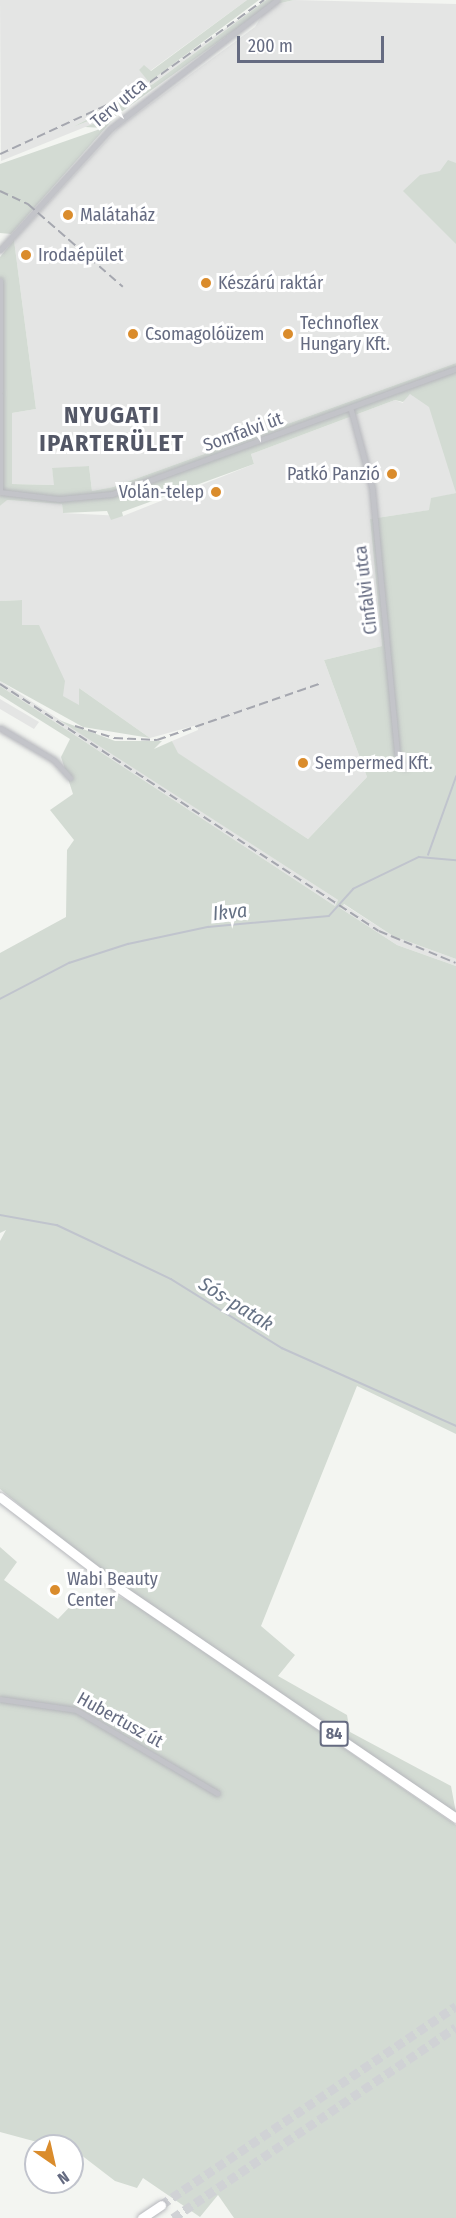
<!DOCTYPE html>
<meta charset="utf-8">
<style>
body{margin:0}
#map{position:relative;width:456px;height:2218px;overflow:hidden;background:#f3f5f1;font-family:"Fira Sans Condensed",sans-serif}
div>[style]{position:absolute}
.built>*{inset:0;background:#e4e5e4}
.green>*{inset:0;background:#d3dbd3}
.stream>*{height:1.5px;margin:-0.75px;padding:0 0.75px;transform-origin:0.75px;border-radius:0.75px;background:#c0c4cd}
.trunk-tunnel>*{height:9px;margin-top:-4.5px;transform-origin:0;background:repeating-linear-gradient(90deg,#d0d2d5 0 9px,transparent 0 13.5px)}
.roads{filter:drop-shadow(0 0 2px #b6b7bc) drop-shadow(0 0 2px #b6b7bc)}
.minor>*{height:5px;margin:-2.5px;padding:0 2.5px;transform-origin:2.5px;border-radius:2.5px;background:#c3c4c9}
.primary>*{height:9px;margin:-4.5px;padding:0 4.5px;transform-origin:4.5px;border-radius:4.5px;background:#fff}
.trunk>*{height:9px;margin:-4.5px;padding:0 4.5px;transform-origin:4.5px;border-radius:4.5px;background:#fff}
.rail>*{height:1.5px;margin-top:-0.75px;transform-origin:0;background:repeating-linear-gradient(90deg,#a5a7af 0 9px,transparent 0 13.5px)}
.dots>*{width:16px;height:16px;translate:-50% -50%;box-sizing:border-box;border:3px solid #fff;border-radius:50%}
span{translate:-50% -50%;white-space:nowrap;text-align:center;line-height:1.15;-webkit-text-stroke:6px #fff;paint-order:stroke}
.shield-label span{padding:2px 4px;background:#fff;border:2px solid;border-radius:4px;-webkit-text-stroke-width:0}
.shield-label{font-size:16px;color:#656b81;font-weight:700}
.street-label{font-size:18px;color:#656b81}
.poi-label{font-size:18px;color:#656b81}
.left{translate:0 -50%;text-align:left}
.right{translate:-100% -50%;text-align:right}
.water-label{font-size:20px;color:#667285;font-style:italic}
.district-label{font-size:24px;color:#535766;font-weight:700;letter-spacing:1.5px}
.north{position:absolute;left:24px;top:2134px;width:60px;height:60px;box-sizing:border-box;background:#fff;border:2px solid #c1c4cd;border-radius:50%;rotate:146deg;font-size:16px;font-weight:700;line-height:24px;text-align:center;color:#656b81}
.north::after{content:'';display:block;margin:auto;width:21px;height:27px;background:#da8c2c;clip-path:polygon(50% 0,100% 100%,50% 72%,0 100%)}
.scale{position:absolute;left:237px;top:36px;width:147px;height:27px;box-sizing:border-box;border:3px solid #656b81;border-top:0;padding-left:8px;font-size:18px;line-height:21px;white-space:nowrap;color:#656b81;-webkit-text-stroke:4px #fff;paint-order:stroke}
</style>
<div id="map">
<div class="built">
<i style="clip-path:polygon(0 0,247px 0,150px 71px,139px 70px,149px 81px,266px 0,153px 84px,73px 127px,120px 109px,115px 115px,1px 161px)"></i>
<i style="clip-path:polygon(294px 0,456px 4px,456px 363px,113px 487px,92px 491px,89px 466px,52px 469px,55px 485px,12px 484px,12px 413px,36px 409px,14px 240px,119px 127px,255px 27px,268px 6px)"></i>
<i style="clip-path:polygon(434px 385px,456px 493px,431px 499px,430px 510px,370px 519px,382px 646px,324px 660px,367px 777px,308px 839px,177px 753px,172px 741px,198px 730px,197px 725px,150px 738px,79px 688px,79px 706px,62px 696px,22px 626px,21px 600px,0 601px,0 506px,6px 500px,62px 504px,63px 513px,123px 516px,254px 464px,251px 454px,395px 400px,403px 403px,405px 396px)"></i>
<i style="clip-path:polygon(0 681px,338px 900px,335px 906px,0 686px)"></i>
<i style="clip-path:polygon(0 699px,39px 722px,34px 729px,0 709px)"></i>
<i style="clip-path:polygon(343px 904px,393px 936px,456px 959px,456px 966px,397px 945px,340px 908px)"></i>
</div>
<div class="green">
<i style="clip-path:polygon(247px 0,259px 0,149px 82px,139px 70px,144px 65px,151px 71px)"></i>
<i style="clip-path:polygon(266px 0,294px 0,268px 6px,117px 115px,11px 234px,0 233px,0 164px,103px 128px,85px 127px,110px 117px,120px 109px,73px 127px,153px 84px)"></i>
<i style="clip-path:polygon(448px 160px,456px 163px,456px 244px,403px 191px,420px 175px,440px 171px)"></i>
<i style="clip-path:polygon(14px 240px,36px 409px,12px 413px,12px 484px,54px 485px,52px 468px,89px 466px,92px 491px,113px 487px,456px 363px,456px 959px,393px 936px,344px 904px,340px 908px,397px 945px,456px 966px,456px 1434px,357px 1386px,261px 1626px,295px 1655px,278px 1676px,347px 1715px,350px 1732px,451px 1786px,456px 1813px,107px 1576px,0 1489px,0 1241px,6px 1230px,0 1233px,0 953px,66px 917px,67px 850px,74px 840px,50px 810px,73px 794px,61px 757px,70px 739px,0 695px,0 686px,335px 906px,338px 900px,59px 720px,115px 741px,162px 741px,154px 749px,172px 741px,178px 753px,308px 839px,367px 777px,324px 660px,382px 646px,370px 519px,429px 510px,431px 498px,456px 493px,429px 407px,410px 394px,403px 402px,395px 400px,251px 454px,254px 464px,122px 512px,123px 516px,111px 520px,107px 511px,63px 513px,62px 504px,7px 500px,0 506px,0 257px)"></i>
<i style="clip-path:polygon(22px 600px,22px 625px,39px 625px,65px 681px,63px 696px,79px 705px,79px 688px,150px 738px,83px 727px,0 681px,0 601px)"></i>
<i style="clip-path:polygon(0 1547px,17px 1562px,4px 1580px,58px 1619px,83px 1593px,112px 1593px,131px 1602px,456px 1825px,456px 2218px,234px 2218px,218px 2195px,200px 2217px,143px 2178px,137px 2188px,115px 2181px,63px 2141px,52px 2146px,0 2132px)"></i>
</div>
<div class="stream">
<i style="left:428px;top:855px;width:83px;rotate:-70.3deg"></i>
<i style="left:0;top:999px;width:78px;rotate:-27.6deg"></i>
<i style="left:69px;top:963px;width:62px;rotate:-17.9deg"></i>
<i style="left:128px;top:944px;width:82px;rotate:-12deg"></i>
<i style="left:208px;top:927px;width:121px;rotate:-5.2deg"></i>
<i style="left:329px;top:916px;width:36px;rotate:-48deg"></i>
<i style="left:353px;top:889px;width:73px;rotate:-25.9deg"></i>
<i style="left:419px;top:857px;width:37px;rotate:5deg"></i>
<i style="left:0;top:1215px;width:58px;rotate:10deg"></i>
<i style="left:57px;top:1225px;width:126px;rotate:25.3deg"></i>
<i style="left:171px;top:1279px;width:131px;rotate:31.9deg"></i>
<i style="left:282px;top:1348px;width:191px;rotate:24.1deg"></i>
</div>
<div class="trunk-tunnel">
<i style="left:161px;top:2205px;width:356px;rotate:-34deg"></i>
<i style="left:173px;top:2218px;width:341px;rotate:-34deg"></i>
</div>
<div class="roads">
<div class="minor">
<i style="left:0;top:250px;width:164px;rotate:-47.7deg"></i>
<i style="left:110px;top:129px;width:211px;rotate:-37.7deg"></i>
<i style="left:0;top:280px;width:111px;rotate:90deg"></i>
<i style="left:0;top:394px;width:97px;rotate:90deg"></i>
<i style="left:351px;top:410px;width:81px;rotate:74.9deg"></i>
<i style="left:372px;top:488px;width:267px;rotate:84.6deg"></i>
<i style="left:397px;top:754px;width:15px;rotate:58deg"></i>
<i style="left:0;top:492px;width:59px;rotate:6.8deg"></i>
<i style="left:59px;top:499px;width:53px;rotate:-5.4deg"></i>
<i style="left:112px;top:494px;width:366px;rotate:-20deg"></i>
<i style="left:0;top:728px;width:63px;rotate:30.7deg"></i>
<i style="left:54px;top:760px;width:24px;rotate:48deg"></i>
<i style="left:0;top:1699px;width:77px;rotate:8.2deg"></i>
<i style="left:76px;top:1710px;width:164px;rotate:30.5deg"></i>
</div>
<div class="primary">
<i style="left:0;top:1497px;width:150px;rotate:37.4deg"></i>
<i style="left:119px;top:1588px;width:408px;rotate:34.3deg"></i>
</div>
<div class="trunk">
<i style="left:142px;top:2218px;width:23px;rotate:-34deg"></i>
</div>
</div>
<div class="rail">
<i style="left:0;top:154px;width:153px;rotate:-24.7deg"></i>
<i style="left:139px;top:90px;width:154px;rotate:-35.8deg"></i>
<i style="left:0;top:191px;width:31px;rotate:25deg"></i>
<i style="left:28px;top:204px;width:126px;rotate:41.1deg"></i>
<i style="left:0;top:684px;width:452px;rotate:33.1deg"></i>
<i style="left:379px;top:931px;width:83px;rotate:22.6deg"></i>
<i style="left:75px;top:726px;width:41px;rotate:17.1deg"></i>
<i style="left:114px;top:738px;width:43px;rotate:2.7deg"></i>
<i style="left:157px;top:740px;width:175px;rotate:-19.1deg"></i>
</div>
<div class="dots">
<i style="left:68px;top:215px;background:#da8c2c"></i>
<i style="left:26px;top:255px;background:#da8c2c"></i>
<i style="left:206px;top:283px;background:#da8c2c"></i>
<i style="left:133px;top:334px;background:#da8c2c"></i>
<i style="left:288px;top:334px;background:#da8c2c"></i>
<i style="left:392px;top:474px;background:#da8c2c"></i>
<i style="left:216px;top:492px;background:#da8c2c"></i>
<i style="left:303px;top:763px;background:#da8c2c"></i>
<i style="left:55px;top:1590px;background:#da8c2c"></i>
</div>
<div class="shield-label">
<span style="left:334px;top:1734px">84</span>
</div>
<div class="street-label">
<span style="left:119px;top:103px;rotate:-40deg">Terv utca</span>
<span style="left:243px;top:432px;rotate:-20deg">Somfalvi út</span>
<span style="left:366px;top:590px;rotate:-97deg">Cinfalvi utca</span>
<span style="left:120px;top:1720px;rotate:29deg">Hubertusz út</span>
</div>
<div class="poi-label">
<span class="left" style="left:80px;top:215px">Malátaház</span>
<span class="left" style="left:38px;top:255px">Irodaépület</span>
<span class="left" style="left:218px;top:283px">Készárú raktár</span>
<span class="left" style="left:300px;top:334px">Technoflex<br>Hungary Kft.</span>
<span class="left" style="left:145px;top:334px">Csomagolóüzem</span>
<span class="right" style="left:380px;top:474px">Patkó Panzió</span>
<span class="right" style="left:204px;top:492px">Volán-telep</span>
<span class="left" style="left:315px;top:763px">Sempermed Kft.</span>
<span class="left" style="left:67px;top:1590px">Wabi Beauty<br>Center</span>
</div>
<div class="water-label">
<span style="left:230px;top:912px;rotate:-6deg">Ikva</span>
<span style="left:236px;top:1304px;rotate:32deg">Sós-patak</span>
</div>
<div class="district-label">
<span style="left:112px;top:430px">NYUGATI<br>IPARTERÜLET</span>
</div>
<div class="north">N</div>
<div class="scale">200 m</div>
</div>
